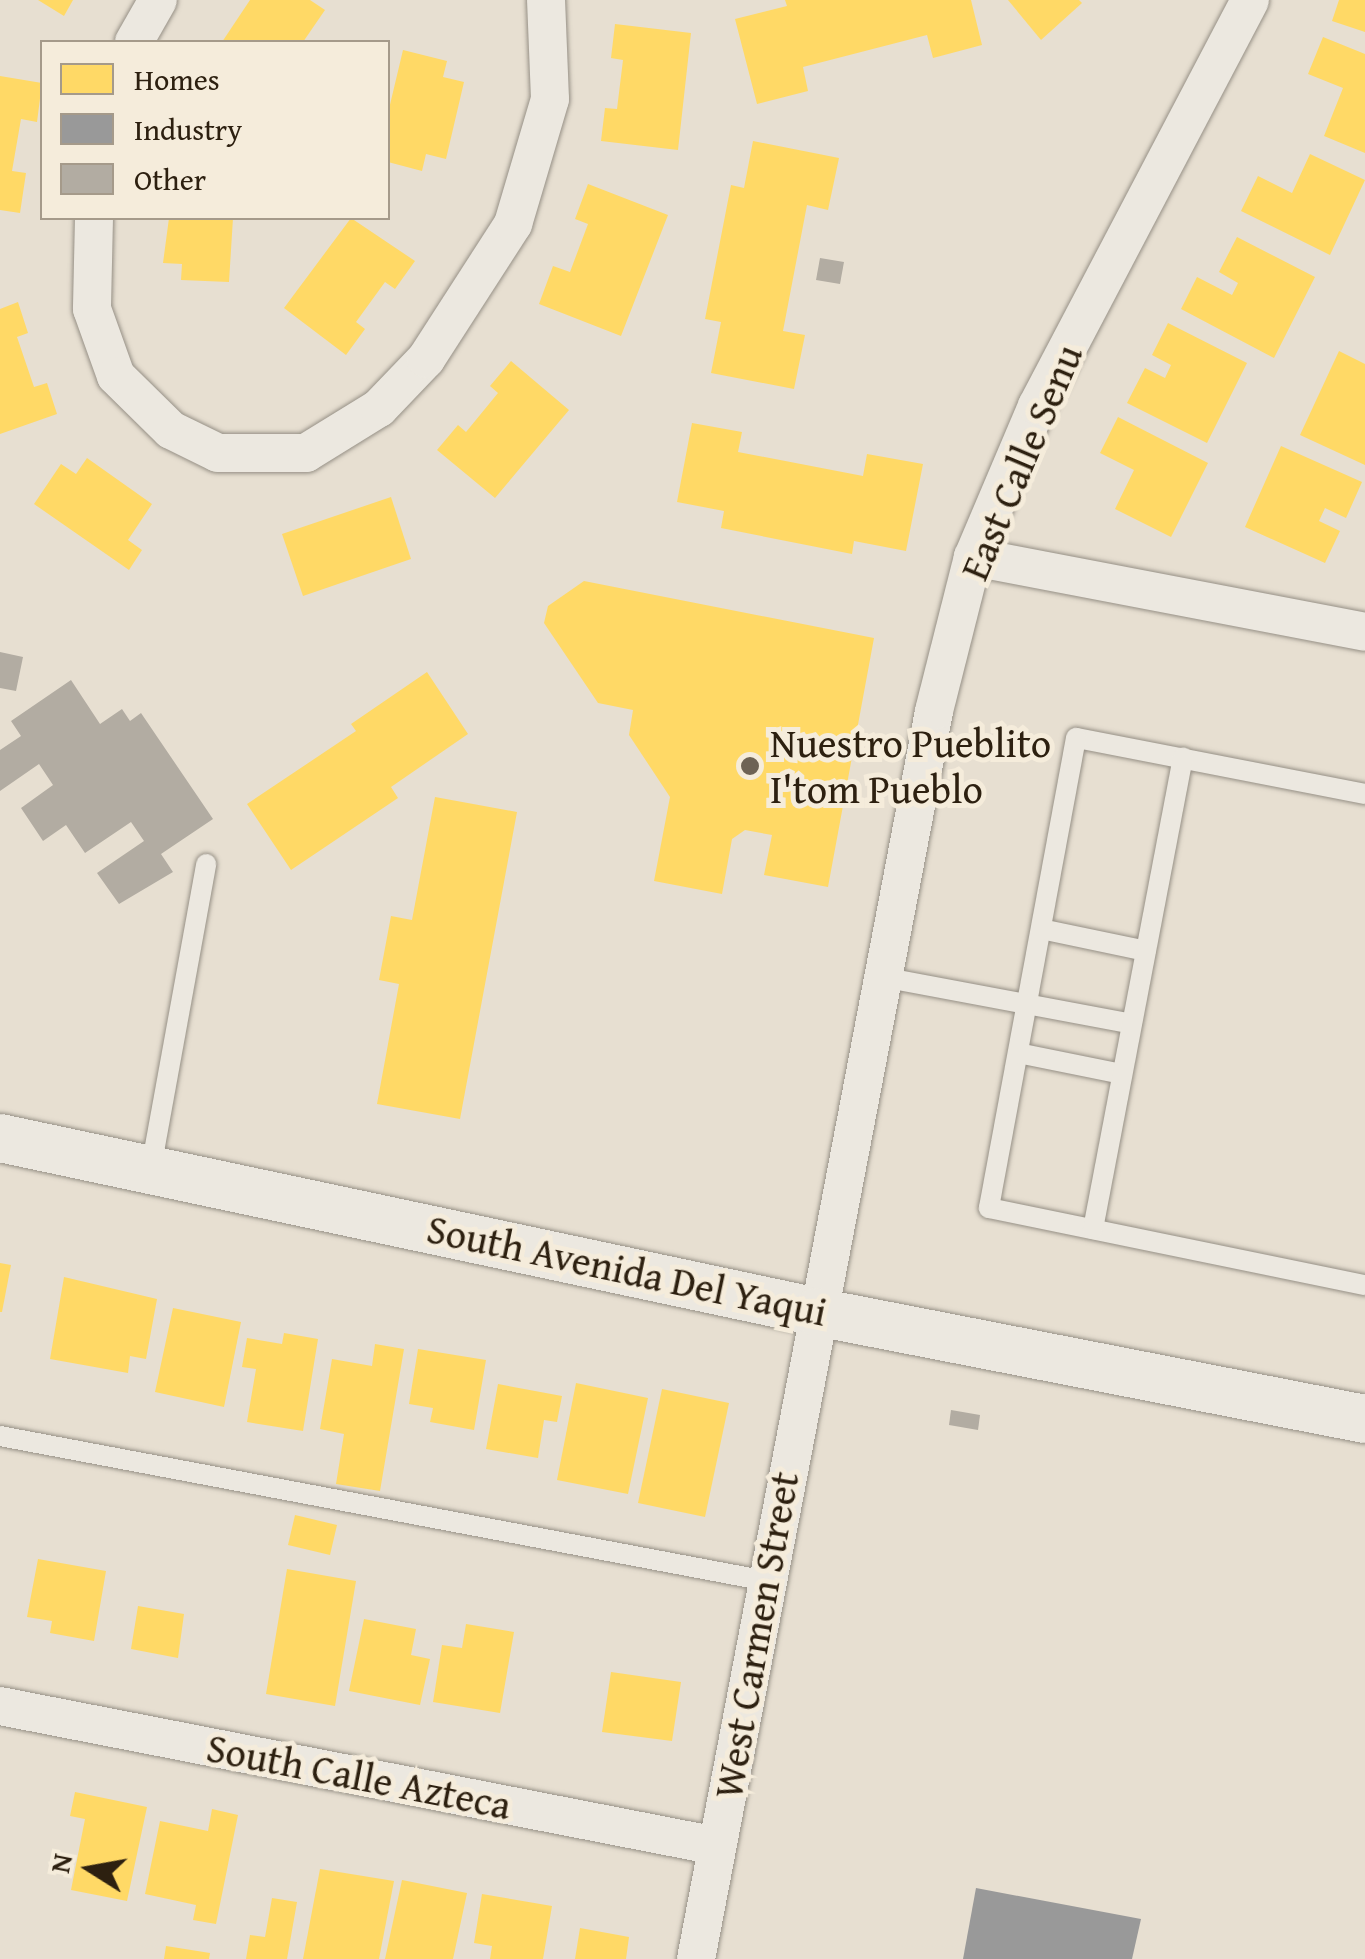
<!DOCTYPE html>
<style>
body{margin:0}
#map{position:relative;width:1365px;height:1959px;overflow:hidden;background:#e7dfd1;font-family:"Gentium Book Plus",serif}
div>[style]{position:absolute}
.homes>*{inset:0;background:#ffd966}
.industry>*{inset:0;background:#999}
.building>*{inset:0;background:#b2aca2}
.roads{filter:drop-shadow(0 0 2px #969086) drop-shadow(0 0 2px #969086)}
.service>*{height:20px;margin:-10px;padding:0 10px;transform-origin:10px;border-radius:10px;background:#ece8e0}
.minor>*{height:38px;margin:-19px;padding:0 19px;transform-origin:19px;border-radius:19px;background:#ece8e0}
.tertiary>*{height:48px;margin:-24px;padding:0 24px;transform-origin:24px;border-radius:24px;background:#ece8e0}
.dots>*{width:28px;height:28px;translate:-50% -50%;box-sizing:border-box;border:5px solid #f5ecdb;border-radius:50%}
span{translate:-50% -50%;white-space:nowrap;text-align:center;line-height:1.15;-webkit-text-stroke:10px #f5ecdb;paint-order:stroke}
.street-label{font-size:40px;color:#2d2010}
.poi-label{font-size:40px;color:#2d2010}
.left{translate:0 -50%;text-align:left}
.legend{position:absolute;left:40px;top:40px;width:350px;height:180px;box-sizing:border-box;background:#f5ecdb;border:2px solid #a59a8a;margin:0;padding:12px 18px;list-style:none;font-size:30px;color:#2d2010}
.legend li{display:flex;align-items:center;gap:20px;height:50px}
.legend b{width:50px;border:2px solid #a59a8a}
.north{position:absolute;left:40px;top:1819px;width:100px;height:100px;-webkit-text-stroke:8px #f5ecdb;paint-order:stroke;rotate:281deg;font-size:28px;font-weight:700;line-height:40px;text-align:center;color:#2d2010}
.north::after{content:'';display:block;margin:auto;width:35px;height:45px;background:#2d2010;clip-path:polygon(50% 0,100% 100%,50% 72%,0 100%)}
</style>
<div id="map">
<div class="homes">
<i style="clip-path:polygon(38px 0,73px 0,64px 16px)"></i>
<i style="clip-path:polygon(250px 0,310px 0,325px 10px,303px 42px,222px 42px)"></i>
<i style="clip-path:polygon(785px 0,971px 0,982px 45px,933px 58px,927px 35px,803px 67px,808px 91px,757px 104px,735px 19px,787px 6px)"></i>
<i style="clip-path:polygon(1008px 0,1079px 0,1082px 3px,1041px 40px)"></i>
<i style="clip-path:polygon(1339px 0,1365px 0,1365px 32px,1332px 21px)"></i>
<i style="clip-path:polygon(615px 24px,691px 33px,678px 150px,601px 141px,605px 108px,617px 109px,623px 60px,611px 58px)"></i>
<i style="clip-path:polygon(1323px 37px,1365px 54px,1365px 153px,1324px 136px,1343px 88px,1308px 74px)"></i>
<i style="clip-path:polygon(403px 50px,447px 61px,443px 77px,464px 82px,446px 159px,426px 154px,422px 171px,388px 162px,388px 113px)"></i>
<i style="clip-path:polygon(0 76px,42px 83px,37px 122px,21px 119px,12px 171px,26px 173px,20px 213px,0 210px)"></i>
<i style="clip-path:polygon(753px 141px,839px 158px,828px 210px,807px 205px,783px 331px,805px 335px,794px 389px,711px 373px,721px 322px,705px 319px,731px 185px,744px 188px)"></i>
<i style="clip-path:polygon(1310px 154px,1365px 180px,1330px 255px,1241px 211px,1258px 176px,1292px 193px)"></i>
<i style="clip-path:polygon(588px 184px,668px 215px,621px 336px,539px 304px,553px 266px,570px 272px,588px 224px,575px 219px)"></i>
<i style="clip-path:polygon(169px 218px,233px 218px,229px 282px,181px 280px,182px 264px,163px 263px)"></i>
<i style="clip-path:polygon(351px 218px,415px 261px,395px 289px,385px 282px,356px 322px,365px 329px,346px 355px,284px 308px)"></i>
<i style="clip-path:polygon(1237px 237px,1315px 277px,1274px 358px,1181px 309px,1197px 277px,1232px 295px,1238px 283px,1219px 272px)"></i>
<i style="clip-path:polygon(18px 302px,28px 333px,17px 337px,34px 387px,47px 383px,57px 414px,0 434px,0 309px)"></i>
<i style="clip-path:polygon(1168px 323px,1247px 363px,1207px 443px,1127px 403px,1145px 368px,1165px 378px,1171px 365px,1152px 355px)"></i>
<i style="clip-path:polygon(1339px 351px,1365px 364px,1365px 465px,1300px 435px)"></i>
<i style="clip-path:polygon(511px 361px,569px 410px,495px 498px,437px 450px,458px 425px,466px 432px,498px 393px,490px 386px)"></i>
<i style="clip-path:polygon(1118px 417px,1208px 463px,1171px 537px,1115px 509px,1134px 470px,1100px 453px)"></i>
<i style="clip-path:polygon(692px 423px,742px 432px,738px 452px,863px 476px,867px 454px,923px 464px,906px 551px,854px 541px,852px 554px,721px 528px,724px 511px,677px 502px)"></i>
<i style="clip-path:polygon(1281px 446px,1362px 482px,1346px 518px,1325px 508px,1319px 521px,1340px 531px,1325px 563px,1245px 527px)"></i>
<i style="clip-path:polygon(87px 458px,152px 504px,128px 540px,142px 550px,129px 570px,34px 504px,61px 464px,76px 474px)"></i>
<i style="clip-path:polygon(391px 497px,411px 559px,303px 596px,282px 534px)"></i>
<i style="clip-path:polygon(584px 581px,874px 638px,828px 887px,764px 875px,772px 835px,745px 830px,732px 839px,722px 894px,654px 881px,670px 797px,629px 735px,633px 710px,598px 703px,544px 623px,548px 606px)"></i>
<i style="clip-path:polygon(427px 672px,468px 734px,391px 787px,398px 798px,291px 870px,247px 804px,356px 731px,351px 724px)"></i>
<i style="clip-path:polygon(435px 797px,517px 812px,460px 1119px,377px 1104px,399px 984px,379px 980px,391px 916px,412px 920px)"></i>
<i style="clip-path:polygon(0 1263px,11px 1265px,2px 1312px,0 1312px)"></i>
<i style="clip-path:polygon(64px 1277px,157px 1299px,146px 1359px,130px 1356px,128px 1373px,50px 1359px)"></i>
<i style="clip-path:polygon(173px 1308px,241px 1322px,224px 1407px,155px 1392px)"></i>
<i style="clip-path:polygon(284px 1333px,318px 1339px,303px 1431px,247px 1422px,256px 1369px,242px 1367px,247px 1338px,282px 1344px)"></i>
<i style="clip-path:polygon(375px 1344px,404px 1349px,380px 1491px,336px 1484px,344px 1434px,320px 1429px,332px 1359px,372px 1366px)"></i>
<i style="clip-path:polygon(418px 1349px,486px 1360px,474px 1430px,430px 1422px,433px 1408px,409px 1404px)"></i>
<i style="clip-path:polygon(576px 1383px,648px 1398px,628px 1494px,557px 1480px)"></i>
<i style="clip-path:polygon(498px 1384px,562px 1396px,557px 1422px,544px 1420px,538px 1458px,486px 1449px)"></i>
<i style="clip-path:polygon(662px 1389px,729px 1403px,705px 1517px,638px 1503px)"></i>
<i style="clip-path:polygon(295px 1515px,337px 1525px,330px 1555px,288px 1545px)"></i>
<i style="clip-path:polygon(38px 1559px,106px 1571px,94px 1641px,50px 1633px,52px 1621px,27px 1617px)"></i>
<i style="clip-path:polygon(287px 1569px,356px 1581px,335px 1706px,266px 1694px)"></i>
<i style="clip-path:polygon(138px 1606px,184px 1614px,178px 1658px,131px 1649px)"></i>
<i style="clip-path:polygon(364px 1619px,416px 1629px,411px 1655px,430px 1659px,420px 1705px,349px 1691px)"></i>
<i style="clip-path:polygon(466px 1624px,514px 1632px,500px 1713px,433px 1702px,442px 1645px,462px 1648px)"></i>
<i style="clip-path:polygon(611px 1672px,681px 1682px,672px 1741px,602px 1732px)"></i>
<i style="clip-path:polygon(75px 1792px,147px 1807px,127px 1901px,71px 1890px,85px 1819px,70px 1816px)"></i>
<i style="clip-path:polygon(212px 1809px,238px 1815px,216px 1924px,193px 1920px,196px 1905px,145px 1894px,160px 1821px,208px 1831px)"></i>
<i style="clip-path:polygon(320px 1869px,394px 1881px,379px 1959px,303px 1959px)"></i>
<i style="clip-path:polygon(402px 1880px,467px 1893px,453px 1959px,385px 1959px)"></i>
<i style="clip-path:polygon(482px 1894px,552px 1906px,543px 1959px,490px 1959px,492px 1946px,474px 1943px)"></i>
<i style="clip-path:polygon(272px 1898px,297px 1902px,287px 1959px,246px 1959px,250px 1935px,265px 1937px)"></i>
<i style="clip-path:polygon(580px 1928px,629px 1937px,626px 1959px,575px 1959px)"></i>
<i style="clip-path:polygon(166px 1946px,210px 1953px,209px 1959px,164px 1959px)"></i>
</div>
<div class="industry">
<i style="clip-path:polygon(976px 1888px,1141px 1919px,1132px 1959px,963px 1959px)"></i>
</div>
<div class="building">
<i style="clip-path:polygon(820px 258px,844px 262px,840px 284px,816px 280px)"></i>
<i style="clip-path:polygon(0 652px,23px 657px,16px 691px,0 688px)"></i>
<i style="clip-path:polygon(71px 680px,100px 724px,122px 709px,130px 721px,141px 713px,213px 819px,161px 854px,173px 872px,119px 904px,97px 873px,144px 841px,131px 822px,85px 853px,66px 825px,43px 841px,21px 808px,53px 785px,39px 764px,0 791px,0 750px,21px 736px,11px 721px)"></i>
<i style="clip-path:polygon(951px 1410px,980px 1415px,978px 1430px,949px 1425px)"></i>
</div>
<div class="roads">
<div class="service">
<i style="left:1365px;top:794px;width:294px;rotate:-169deg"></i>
<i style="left:1076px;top:738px;width:478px;rotate:100.5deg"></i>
<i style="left:989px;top:1208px;width:384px;rotate:11.6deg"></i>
<i style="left:1041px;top:929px;width:107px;rotate:11.8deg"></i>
<i style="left:882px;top:977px;width:254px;rotate:10.6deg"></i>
<i style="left:1018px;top:1053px;width:106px;rotate:11.4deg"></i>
<i style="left:151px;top:1168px;width:309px;rotate:-79.7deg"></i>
<i style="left:1093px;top:1229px;width:480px;rotate:-79.2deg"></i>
<i style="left:0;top:1436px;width:781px;rotate:10.71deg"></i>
</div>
<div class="minor">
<i style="left:134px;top:42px;width:48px;rotate:-60.3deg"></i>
<i style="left:94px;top:218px;width:91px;rotate:91.3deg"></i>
<i style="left:92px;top:309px;width:71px;rotate:70.3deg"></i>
<i style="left:116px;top:376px;width:77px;rotate:44.5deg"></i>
<i style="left:171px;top:430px;width:52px;rotate:26.1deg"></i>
<i style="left:218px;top:453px;width:88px"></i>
<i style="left:306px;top:453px;width:86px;rotate:-31.7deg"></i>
<i style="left:379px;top:408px;width:68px;rotate:-46.2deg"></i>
<i style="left:426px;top:359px;width:161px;rotate:-57.2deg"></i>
<i style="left:513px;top:224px;width:130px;rotate:-73.5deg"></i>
<i style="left:550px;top:99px;width:99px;rotate:-92.3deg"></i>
<i style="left:973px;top:557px;width:399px;rotate:10.8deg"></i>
<i style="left:0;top:1706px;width:731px;rotate:11.05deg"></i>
<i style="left:696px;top:1959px;width:1270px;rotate:-79.2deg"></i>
<i style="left:934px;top:711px;width:159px;rotate:-75.8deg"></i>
<i style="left:973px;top:557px;width:164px;rotate:-67deg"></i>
<i style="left:1037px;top:406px;width:458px;rotate:-62.3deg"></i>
</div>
<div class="tertiary">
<i style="left:0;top:1138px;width:835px;rotate:12.02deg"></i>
<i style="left:817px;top:1312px;width:558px;rotate:11.05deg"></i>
</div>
</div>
<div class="dots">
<i style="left:750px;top:766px;background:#6e6354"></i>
</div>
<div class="street-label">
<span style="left:1021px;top:462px;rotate:-67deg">East Calle Senu</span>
<span style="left:627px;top:1270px;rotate:12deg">South Avenida Del Yaqui</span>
<span style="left:756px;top:1635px;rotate:-80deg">West Carmen Street</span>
<span style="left:359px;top:1776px;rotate:11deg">South Calle Azteca</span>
</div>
<div class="poi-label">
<span class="left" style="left:770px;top:766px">Nuestro Pueblito<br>I'tom Pueblo</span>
</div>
<ul class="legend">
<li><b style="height:28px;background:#ffd966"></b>Homes</li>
<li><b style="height:28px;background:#999"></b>Industry</li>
<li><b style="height:28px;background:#b2aca2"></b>Other</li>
</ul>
<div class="north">N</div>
</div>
